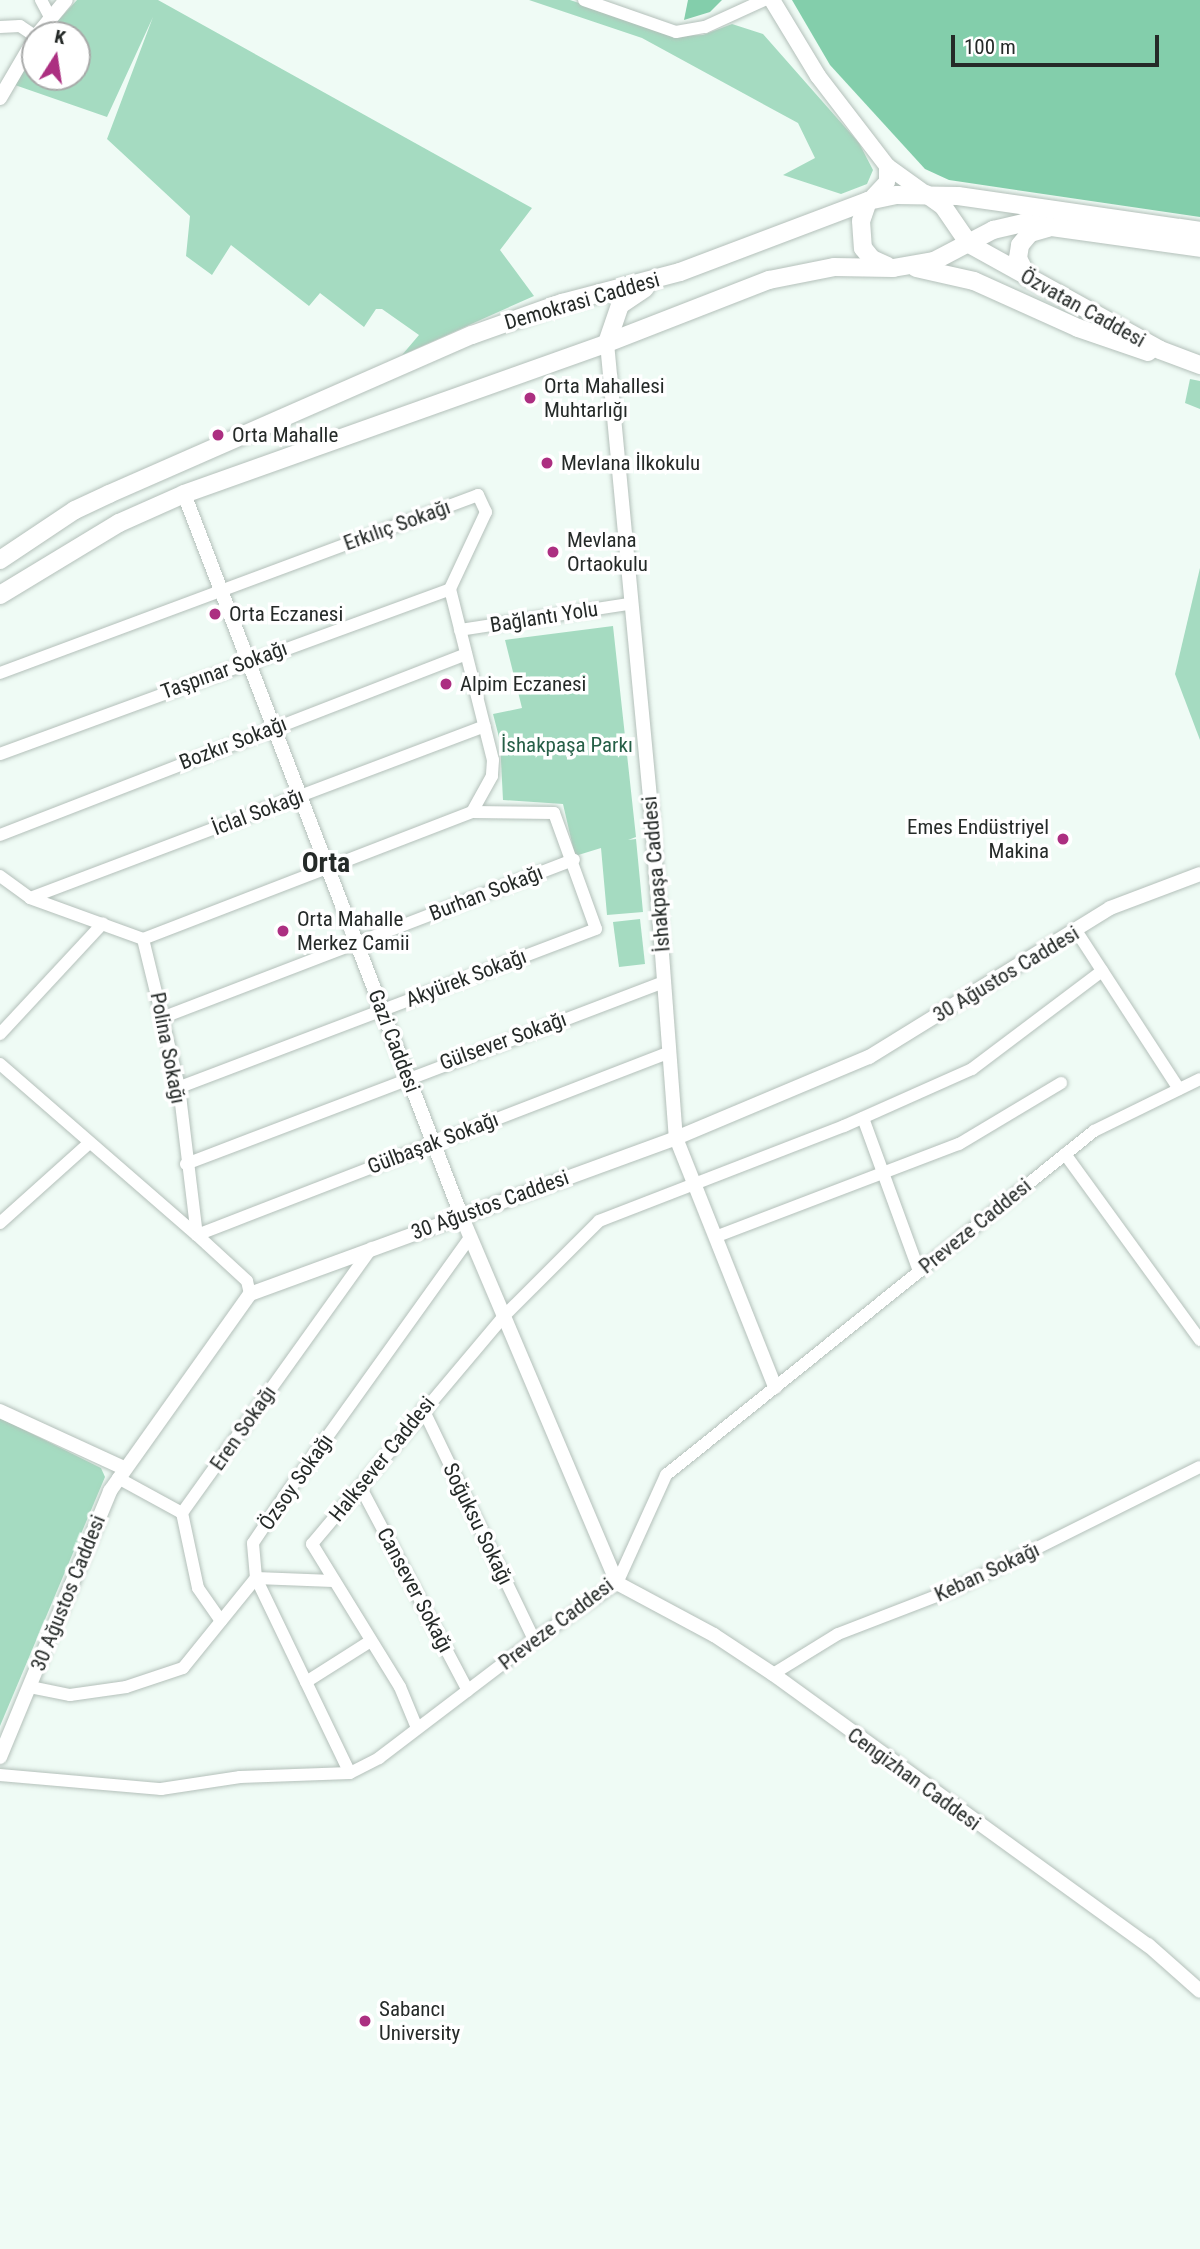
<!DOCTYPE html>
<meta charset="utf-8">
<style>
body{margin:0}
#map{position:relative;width:1200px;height:2249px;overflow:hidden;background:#effbf5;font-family:"Roboto Condensed",sans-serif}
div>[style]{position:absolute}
.green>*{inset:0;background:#a5dbc1}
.forest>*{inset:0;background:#83ceab}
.roads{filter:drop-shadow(0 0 2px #b4c0ba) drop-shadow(0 0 2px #b4c0ba)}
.minor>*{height:12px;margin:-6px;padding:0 6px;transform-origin:6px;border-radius:6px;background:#fff}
.tertiary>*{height:14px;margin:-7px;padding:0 7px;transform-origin:7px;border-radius:7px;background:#fff}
.secondary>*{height:16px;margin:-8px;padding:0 8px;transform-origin:8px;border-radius:8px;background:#fff}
.primary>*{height:18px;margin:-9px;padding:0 9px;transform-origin:9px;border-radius:9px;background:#fff}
.dots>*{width:19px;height:19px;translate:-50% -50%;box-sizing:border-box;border:4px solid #fff;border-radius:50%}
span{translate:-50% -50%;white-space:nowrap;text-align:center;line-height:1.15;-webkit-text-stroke:7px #fff;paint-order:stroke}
.street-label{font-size:21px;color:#252a28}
.poi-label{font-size:21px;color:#252a28}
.left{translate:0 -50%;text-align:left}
.right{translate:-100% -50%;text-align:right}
.park-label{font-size:21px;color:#265f47}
.district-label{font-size:28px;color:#252a28;font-weight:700}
.north{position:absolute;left:21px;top:21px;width:70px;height:70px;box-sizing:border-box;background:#fff;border:2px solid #a8aaa9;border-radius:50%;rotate:12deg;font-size:19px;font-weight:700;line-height:28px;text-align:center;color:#252a28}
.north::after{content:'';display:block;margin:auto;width:24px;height:32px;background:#ac2f81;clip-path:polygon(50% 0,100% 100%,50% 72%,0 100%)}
.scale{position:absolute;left:951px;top:35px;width:208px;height:32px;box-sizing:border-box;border:4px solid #252a28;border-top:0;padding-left:9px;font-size:21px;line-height:24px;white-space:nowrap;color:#252a28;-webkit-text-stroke:5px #fff;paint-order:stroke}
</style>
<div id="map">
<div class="green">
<i style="clip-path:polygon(77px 0,158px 0,532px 208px,500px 250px,534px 296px,402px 355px,419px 335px,382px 309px,376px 309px,364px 327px,320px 293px,309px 306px,231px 245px,212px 275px,186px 256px,190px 216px,107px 139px,153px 17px,107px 117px,12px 84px,35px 50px,35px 77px,77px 77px,77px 35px,45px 35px)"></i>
<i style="clip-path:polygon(529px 0,570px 0,677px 36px,703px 35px,732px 24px,763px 34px,859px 143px,873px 170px,867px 184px,841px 194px,783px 175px,815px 158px,798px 123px,642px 38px)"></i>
<i style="clip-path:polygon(1190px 379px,1200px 381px,1200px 409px,1185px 403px)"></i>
<i style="clip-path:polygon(1200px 568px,1200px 740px,1175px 674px)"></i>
<i style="clip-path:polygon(613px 626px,636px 837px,628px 840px,636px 839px,643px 912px,607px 915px,601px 848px,575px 856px,563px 804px,503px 800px,500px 741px,493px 714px,522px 708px,505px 640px)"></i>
<i style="clip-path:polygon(640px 919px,645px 964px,619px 967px,613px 922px)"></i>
<i style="clip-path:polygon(0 1418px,101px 1468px,105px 1477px,0 1726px)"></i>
</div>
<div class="forest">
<i style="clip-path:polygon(688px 0,722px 0,710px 12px,684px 20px)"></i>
<i style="clip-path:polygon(792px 0,1200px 0,1200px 217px,949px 180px,925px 169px,830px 65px)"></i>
</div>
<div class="roads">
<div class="minor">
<i style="left:41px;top:0;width:17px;rotate:62deg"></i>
<i style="left:584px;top:0;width:97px;rotate:19.2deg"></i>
<i style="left:676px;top:32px;width:29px;rotate:-10deg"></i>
<i style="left:705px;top:27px;width:65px;rotate:-24.6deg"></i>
<i style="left:0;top:27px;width:20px;rotate:-3deg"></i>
<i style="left:20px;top:26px;width:18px;rotate:34deg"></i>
<i style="left:460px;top:630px;width:170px;rotate:-8.8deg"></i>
<i style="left:0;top:673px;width:510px;rotate:-20.42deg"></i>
<i style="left:478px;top:495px;width:19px;rotate:65deg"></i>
<i style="left:486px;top:512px;width:85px;rotate:115.1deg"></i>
<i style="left:450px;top:589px;width:176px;rotate:75.9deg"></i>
<i style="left:493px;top:760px;width:16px;rotate:94deg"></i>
<i style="left:492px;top:776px;width:41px;rotate:119.1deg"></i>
<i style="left:0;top:754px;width:479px;rotate:-20.1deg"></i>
<i style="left:0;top:835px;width:500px;rotate:-21.2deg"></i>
<i style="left:0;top:876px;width:37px;rotate:36deg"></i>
<i style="left:30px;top:898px;width:120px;rotate:19.9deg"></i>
<i style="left:143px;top:939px;width:152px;rotate:76.3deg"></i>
<i style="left:179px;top:1087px;width:149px;rotate:83.1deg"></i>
<i style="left:197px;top:1235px;width:68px;rotate:42.6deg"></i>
<i style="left:247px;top:1281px;width:13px;rotate:77deg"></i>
<i style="left:30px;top:898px;width:486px;rotate:-20.7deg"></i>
<i style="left:1077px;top:932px;width:187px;rotate:57deg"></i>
<i style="left:143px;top:939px;width:353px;rotate:-21.1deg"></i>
<i style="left:472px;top:812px;width:82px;rotate:0.7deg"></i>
<i style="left:554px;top:813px;width:123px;rotate:70.1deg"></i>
<i style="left:596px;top:929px;width:446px;rotate:159.2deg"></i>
<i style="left:164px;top:1017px;width:439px;rotate:-21deg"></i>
<i style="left:0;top:1034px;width:151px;rotate:-47.1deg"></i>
<i style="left:0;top:1064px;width:261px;rotate:41deg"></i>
<i style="left:197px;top:1235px;width:507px;rotate:-21.15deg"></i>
<i style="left:863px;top:1118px;width:163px;rotate:69.9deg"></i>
<i style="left:1065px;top:1154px;width:230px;rotate:54deg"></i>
<i style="left:186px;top:1164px;width:511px;rotate:-20.84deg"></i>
<i style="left:0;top:1223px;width:118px;rotate:-41.9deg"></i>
<i style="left:715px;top:1237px;width:261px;rotate:-20.9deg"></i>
<i style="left:959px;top:1144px;width:119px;rotate:-30.9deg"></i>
<i style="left:423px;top:1409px;width:256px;rotate:64.3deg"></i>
<i style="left:118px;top:1478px;width:73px;rotate:28.7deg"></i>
<i style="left:361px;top:1488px;width:229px;rotate:62.2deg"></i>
<i style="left:333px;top:1581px;width:77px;rotate:-177.8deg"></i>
<i style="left:256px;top:1578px;width:216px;rotate:64.3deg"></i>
<i style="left:221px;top:1621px;width:40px;rotate:-124.9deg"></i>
<i style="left:198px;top:1588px;width:77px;rotate:-102deg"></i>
<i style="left:182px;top:1513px;width:326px;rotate:-54.4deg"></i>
<i style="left:773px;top:1674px;width:76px;rotate:-31.6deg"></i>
<i style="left:838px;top:1634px;width:128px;rotate:-21.1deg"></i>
<i style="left:957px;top:1588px;width:271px;rotate:-26.5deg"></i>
<i style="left:306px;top:1682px;width:75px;rotate:-32.4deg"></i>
<i style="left:30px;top:1687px;width:41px;rotate:11.3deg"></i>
<i style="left:70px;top:1695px;width:57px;rotate:-8.1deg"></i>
<i style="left:126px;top:1687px;width:60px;rotate:-18.4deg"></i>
<i style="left:183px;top:1668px;width:116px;rotate:-51deg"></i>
<i style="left:256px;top:1578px;width:35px;rotate:-95deg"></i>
<i style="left:253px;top:1543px;width:52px;rotate:-56deg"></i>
<i style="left:282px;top:1500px;width:323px;rotate:-54.4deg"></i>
<i style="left:417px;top:1728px;width:44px;rotate:-112.5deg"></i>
<i style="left:400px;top:1687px;width:168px;rotate:-121.6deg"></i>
<i style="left:312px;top:1544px;width:295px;rotate:-49.9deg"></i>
<i style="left:502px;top:1318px;width:137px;rotate:-45deg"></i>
<i style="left:599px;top:1221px;width:263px;rotate:-21.2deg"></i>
<i style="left:844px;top:1126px;width:140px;rotate:-24deg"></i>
<i style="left:972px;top:1069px;width:163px;rotate:-37deg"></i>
<i style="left:0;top:1775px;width:162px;rotate:5deg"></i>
<i style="left:161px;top:1789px;width:80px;rotate:-8.6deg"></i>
<i style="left:240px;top:1777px;width:110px;rotate:-2.1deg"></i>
<i style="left:350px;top:1773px;width:33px;rotate:-27deg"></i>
<i style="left:379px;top:1758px;width:195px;rotate:-37.3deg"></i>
<i style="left:534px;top:1640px;width:101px;rotate:-34.5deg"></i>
<i style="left:617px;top:1583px;width:119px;rotate:-65.6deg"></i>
<i style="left:666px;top:1475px;width:549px;rotate:-38.79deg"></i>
<i style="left:1094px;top:1131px;width:118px;rotate:-26.1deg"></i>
</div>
<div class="tertiary">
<i style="left:37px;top:35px;width:45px;rotate:-50.4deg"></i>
<i style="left:0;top:98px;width:69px;rotate:-59.7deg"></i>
<i style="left:607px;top:343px;width:480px;rotate:84.6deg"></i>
<i style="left:652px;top:821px;width:318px;rotate:85.7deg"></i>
<i style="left:676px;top:1138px;width:268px;rotate:68.3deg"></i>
<i style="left:184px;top:494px;width:772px;rotate:68.98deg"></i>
<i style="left:461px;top:1215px;width:400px;rotate:67deg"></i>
<i style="left:617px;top:1583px;width:110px;rotate:28.2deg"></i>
<i style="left:714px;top:1635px;width:71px;rotate:33.5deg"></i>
<i style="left:773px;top:1674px;width:463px;rotate:35.9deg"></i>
<i style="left:1148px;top:1945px;width:69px;rotate:41.5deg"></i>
<i style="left:0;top:1411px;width:136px;rotate:24.7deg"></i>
<i style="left:0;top:1757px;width:288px;rotate:-67.5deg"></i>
<i style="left:110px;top:1491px;width:242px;rotate:-54.6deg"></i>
<i style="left:250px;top:1294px;width:454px;rotate:-20.1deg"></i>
<i style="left:676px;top:1138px;width:209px;rotate:-22.8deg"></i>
<i style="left:869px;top:1057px;width:283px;rotate:-31.7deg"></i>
<i style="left:1110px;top:908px;width:96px;rotate:-20.7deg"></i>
</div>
<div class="secondary">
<i style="left:772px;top:0;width:89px;rotate:58.8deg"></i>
<i style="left:818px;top:76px;width:113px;rotate:52.5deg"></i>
<i style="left:887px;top:166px;width:48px;rotate:35.7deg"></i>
<i style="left:869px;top:201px;width:26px;rotate:-47deg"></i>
<i style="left:887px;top:182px;width:16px;rotate:-90deg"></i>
</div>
<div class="primary">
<i style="left:926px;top:194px;width:21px;rotate:35deg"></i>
<i style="left:943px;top:206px;width:46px;rotate:55.6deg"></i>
<i style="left:969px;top:244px;width:218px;rotate:29deg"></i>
<i style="left:1160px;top:350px;width:43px;rotate:20.6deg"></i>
<i style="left:868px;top:201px;width:21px;rotate:109deg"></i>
<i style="left:861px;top:221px;width:27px;rotate:86deg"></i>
<i style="left:863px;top:248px;width:14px;rotate:51deg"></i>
<i style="left:872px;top:259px;width:17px;rotate:24deg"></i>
<i style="left:916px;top:268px;width:59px;rotate:12.6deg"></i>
<i style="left:974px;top:281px;width:114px;rotate:24.3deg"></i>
<i style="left:1078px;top:328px;width:74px;rotate:18.9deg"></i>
<i style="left:1028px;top:278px;width:22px;rotate:-117deg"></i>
<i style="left:1018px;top:258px;width:13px;rotate:-81deg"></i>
<i style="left:1020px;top:245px;width:16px;rotate:-50deg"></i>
<i style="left:1030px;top:233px;width:19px;rotate:-16deg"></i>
<i style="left:607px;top:343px;width:40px;rotate:-71.1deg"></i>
<i style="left:620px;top:305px;width:30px;rotate:-34deg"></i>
<i style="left:0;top:560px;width:90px;rotate:-33.7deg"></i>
<i style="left:75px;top:510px;width:38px;rotate:-25deg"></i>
<i style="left:109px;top:494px;width:396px;rotate:-23.7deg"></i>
<i style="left:472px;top:335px;width:96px;rotate:-19.6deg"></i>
<i style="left:562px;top:303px;width:122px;rotate:-14.7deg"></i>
<i style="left:680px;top:272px;width:201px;rotate:-20.7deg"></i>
<i style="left:868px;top:201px;width:29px;rotate:-12deg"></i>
<i style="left:896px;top:195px;width:62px;rotate:0.9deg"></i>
<i style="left:958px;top:196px;width:245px;rotate:8.2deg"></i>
<i style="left:0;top:595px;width:139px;rotate:-31.2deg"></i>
<i style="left:119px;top:523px;width:71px;rotate:-24deg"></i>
<i style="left:184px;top:494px;width:449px;rotate:-19.6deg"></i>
<i style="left:607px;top:343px;width:174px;rotate:-21.3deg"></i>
<i style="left:769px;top:280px;width:66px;rotate:-11.3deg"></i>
<i style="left:834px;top:267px;width:59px;rotate:1deg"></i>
<i style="left:893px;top:268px;width:42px;rotate:-9.7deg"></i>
<i style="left:934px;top:261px;width:67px;rotate:-27.7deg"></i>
<i style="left:993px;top:230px;width:31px;rotate:-13deg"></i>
<i style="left:1023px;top:223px;width:179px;rotate:8deg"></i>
</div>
</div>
<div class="dots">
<i style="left:530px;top:398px;background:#ac2f81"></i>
<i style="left:218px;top:435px;background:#ac2f81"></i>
<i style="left:547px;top:463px;background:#ac2f81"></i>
<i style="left:553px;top:552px;background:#ac2f81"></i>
<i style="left:215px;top:614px;background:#ac2f81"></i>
<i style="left:446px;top:684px;background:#ac2f81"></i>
<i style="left:1063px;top:839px;background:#ac2f81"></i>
<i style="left:283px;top:931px;background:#ac2f81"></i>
<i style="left:365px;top:2021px;background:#ac2f81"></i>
</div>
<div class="street-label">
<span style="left:582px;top:301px;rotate:-16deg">Demokrasi Caddesi</span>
<span style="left:1083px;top:308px;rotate:29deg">Özvatan Caddesi</span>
<span style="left:397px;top:525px;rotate:-20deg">Erkılıç Sokağı</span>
<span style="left:544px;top:617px;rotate:-9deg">Bağlantı Yolu</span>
<span style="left:224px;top:670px;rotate:-20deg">Taşpınar Sokağı</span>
<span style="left:233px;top:743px;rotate:-21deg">Bozkır Sokağı</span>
<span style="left:258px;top:812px;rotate:-21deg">İclal Sokağı</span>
<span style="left:656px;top:874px;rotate:-95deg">İshakpaşa Caddesi</span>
<span style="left:486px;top:893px;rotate:-21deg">Burhan Sokağı</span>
<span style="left:1006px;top:974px;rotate:-31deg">30 Ağustos Caddesi</span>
<span style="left:466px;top:978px;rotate:-21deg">Akyürek Sokağı</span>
<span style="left:394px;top:1041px;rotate:69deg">Gazi Caddesi</span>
<span style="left:503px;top:1041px;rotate:-20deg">Gülsever Sokağı</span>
<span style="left:168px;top:1048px;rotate:79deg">Polina Sokağı</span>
<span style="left:433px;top:1143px;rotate:-21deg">Gülbaşak Sokağı</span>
<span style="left:490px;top:1205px;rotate:-20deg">30 Ağustos Caddesi</span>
<span style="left:975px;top:1226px;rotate:-39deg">Preveze Caddesi</span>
<span style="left:243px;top:1428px;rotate:-55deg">Eren Sokağı</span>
<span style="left:382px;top:1459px;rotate:-51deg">Halksever Caddesi</span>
<span style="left:296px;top:1482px;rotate:-55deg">Özsoy Sokağı</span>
<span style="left:478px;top:1524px;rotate:64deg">Soğuksu Sokağı</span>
<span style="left:987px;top:1572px;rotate:-25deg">Keban Sokağı</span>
<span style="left:415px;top:1590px;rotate:62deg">Cansever Sokağı</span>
<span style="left:68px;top:1593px;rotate:-68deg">30 Ağustos Caddesi</span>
<span style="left:556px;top:1624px;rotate:-37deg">Preveze Caddesi</span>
<span style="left:914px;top:1779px;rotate:36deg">Cengizhan Caddesi</span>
</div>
<div class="poi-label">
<span class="left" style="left:544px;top:398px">Orta Mahallesi<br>Muhtarlığı</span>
<span class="left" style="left:232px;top:435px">Orta Mahalle</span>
<span class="left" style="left:561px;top:463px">Mevlana İlkokulu</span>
<span class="left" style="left:567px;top:552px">Mevlana<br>Ortaokulu</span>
<span class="left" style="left:229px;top:614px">Orta Eczanesi</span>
<span class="left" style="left:460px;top:684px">Alpim Eczanesi</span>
<span class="right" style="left:1049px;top:839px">Emes Endüstriyel<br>Makina</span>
<span class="left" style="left:297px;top:931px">Orta Mahalle<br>Merkez Camii</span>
<span class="left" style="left:379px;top:2021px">Sabancı<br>University</span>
</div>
<div class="park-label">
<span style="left:567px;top:745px">İshakpaşa Parkı</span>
</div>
<div class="district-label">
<span style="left:326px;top:863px">Orta</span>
</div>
<div class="north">K</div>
<div class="scale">100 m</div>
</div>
